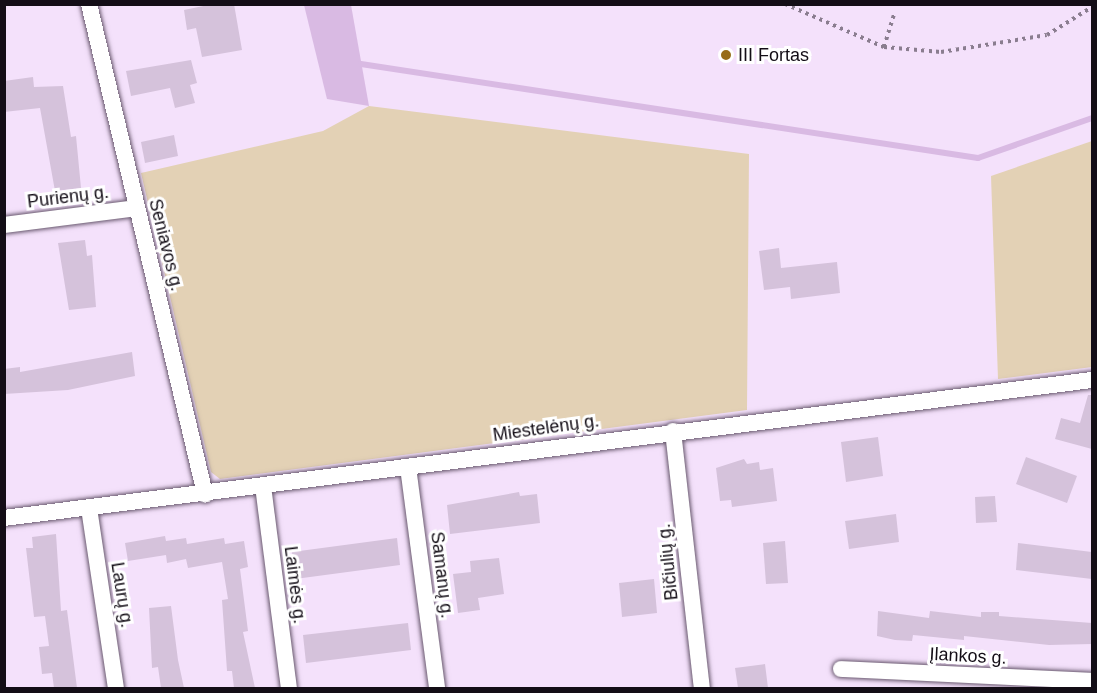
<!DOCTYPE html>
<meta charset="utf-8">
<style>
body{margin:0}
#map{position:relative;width:1097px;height:693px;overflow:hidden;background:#f4e1fb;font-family:Helvetica,sans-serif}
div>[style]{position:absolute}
.green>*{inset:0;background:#e3d1b5}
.water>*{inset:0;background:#d9bae3}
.stream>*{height:6px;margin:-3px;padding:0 3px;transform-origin:3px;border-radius:3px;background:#d9bae3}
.building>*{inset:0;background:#d5c2db}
.path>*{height:4px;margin-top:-2px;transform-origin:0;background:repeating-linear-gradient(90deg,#8a7d8f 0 3px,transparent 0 7.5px)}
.roads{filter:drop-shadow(0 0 2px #69596f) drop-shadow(0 0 2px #69596f)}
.street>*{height:16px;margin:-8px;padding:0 8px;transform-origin:8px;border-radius:8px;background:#fff}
.dots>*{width:16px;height:16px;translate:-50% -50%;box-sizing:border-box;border:3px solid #fff;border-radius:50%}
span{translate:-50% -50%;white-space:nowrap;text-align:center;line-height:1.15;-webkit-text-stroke:6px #fff;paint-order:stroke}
.poi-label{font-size:18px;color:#130d16}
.left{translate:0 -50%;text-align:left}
.street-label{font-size:18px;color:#130d16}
.frame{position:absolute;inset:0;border:6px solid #130d16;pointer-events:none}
</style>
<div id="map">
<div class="green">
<i style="clip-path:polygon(369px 106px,749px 154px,747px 410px,220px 479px,211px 472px,141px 173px,323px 131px)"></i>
<i style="clip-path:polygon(1092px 141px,1092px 367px,998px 379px,991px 176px)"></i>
</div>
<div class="water">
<i style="clip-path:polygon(304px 5px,351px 5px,369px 106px,327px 99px)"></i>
</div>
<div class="stream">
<i style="left:361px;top:64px;width:624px;rotate:8.66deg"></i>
<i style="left:978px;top:158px;width:121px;rotate:-19.3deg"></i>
</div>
<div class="building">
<i style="clip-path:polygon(213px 4px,234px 4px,242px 50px,202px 57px,196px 28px,187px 30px,184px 10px)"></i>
<i style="clip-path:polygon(191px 60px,197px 83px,190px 85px,195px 103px,175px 108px,170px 88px,131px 96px,126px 71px)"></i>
<i style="clip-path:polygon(33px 77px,34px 87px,63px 86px,71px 137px,76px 136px,81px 188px,55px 191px,40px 108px,4px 112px,4px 81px)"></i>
<i style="clip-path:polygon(174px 135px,178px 156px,145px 163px,141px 142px)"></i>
<i style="clip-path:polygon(85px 240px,87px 256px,92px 255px,96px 307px,69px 310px,58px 243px)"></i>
<i style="clip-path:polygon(779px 248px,781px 268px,837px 262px,840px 293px,791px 299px,790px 287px,764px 290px,759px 251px)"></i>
<i style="clip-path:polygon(132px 352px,135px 376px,68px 390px,4px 394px,4px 369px,20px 367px,20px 372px)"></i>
<i style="clip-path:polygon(1088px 395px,1092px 395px,1092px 449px,1055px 439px,1061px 418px,1080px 423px)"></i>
<i style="clip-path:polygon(878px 437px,883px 476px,846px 482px,841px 442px)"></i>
<i style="clip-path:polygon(1026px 457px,1077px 476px,1067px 503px,1016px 484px)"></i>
<i style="clip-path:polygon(744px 459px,747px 464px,759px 462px,760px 470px,773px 468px,777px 501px,732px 507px,731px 500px,720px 501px,716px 468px)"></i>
<i style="clip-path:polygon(519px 492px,520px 496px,537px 494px,540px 523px,450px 534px,447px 505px)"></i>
<i style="clip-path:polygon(995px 496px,997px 522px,976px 523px,975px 497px)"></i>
<i style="clip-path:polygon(896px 514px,899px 542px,849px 549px,845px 521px)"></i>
<i style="clip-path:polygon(56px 534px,61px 611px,67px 610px,77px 688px,54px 688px,52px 673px,42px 674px,39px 647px,49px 646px,45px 616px,34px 617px,26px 548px,33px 548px,32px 537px)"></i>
<i style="clip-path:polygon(165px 536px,166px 541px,186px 538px,187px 544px,224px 538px,225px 544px,244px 541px,248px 567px,240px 569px,248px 631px,243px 632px,255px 688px,234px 688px,232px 671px,227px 671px,222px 600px,228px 599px,222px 562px,188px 568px,186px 559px,167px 563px,166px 555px,128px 561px,125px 543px)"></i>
<i style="clip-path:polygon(397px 538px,400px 565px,295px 579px,292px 552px)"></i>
<i style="clip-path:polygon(785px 541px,788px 583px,766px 584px,763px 543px)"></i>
<i style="clip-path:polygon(1018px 543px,1092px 552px,1092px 579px,1016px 570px)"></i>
<i style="clip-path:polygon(499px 558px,504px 594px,478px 598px,480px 610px,458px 613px,453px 574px,471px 572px,470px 561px)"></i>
<i style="clip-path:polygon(654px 579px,657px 613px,622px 617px,619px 583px)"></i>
<i style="clip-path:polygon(171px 606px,178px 660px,184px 688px,161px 688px,158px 667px,152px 668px,149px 608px)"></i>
<i style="clip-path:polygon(878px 611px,929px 618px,930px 611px,981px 617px,981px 612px,999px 612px,999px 616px,1092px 623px,1092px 644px,1049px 645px,964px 636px,964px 640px,913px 635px,912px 641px,895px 640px,877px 636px)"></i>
<i style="clip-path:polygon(408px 623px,411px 650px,306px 663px,303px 635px)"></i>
<i style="clip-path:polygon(765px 664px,768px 688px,738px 688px,735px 668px)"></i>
</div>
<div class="path">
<i style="left:785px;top:4px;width:108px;rotate:23.5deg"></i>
<i style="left:884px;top:47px;width:57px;rotate:5deg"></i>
<i style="left:941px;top:52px;width:107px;rotate:-9.1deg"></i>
<i style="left:1047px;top:35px;width:53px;rotate:-31.9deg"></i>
<i style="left:884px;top:47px;width:34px;rotate:-73deg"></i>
</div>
<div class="roads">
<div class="street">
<i style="left:89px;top:4px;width:504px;rotate:76.68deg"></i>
<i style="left:4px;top:225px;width:134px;rotate:-7.3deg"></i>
<i style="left:673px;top:431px;width:259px;rotate:83.6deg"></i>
<i style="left:408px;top:467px;width:223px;rotate:82.5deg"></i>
<i style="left:263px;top:486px;width:204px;rotate:82.7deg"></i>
<i style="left:89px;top:508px;width:182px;rotate:81.5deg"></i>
<i style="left:4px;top:518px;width:1097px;rotate:-7.23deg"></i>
<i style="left:841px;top:669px;width:251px;rotate:2.7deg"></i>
</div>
</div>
<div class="dots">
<i style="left:726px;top:55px;background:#976c19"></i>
</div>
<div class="poi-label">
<span class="left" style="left:738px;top:55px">III Fortas</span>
</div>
<div class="street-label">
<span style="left:68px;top:197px;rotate:-7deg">Purienų g.</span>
<span style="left:166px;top:245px;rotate:76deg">Seniavos g.</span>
<span style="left:546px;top:428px;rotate:-8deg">Miestelėnų g.</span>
<span style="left:668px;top:562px;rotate:-96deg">Bičiulių g.</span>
<span style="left:442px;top:575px;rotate:83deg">Samanų g.</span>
<span style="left:295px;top:585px;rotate:83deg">Laimės g.</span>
<span style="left:122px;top:595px;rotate:81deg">Laurų g.</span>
<span style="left:968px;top:656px;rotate:3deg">Įlankos g.</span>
</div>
<div class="frame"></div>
</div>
